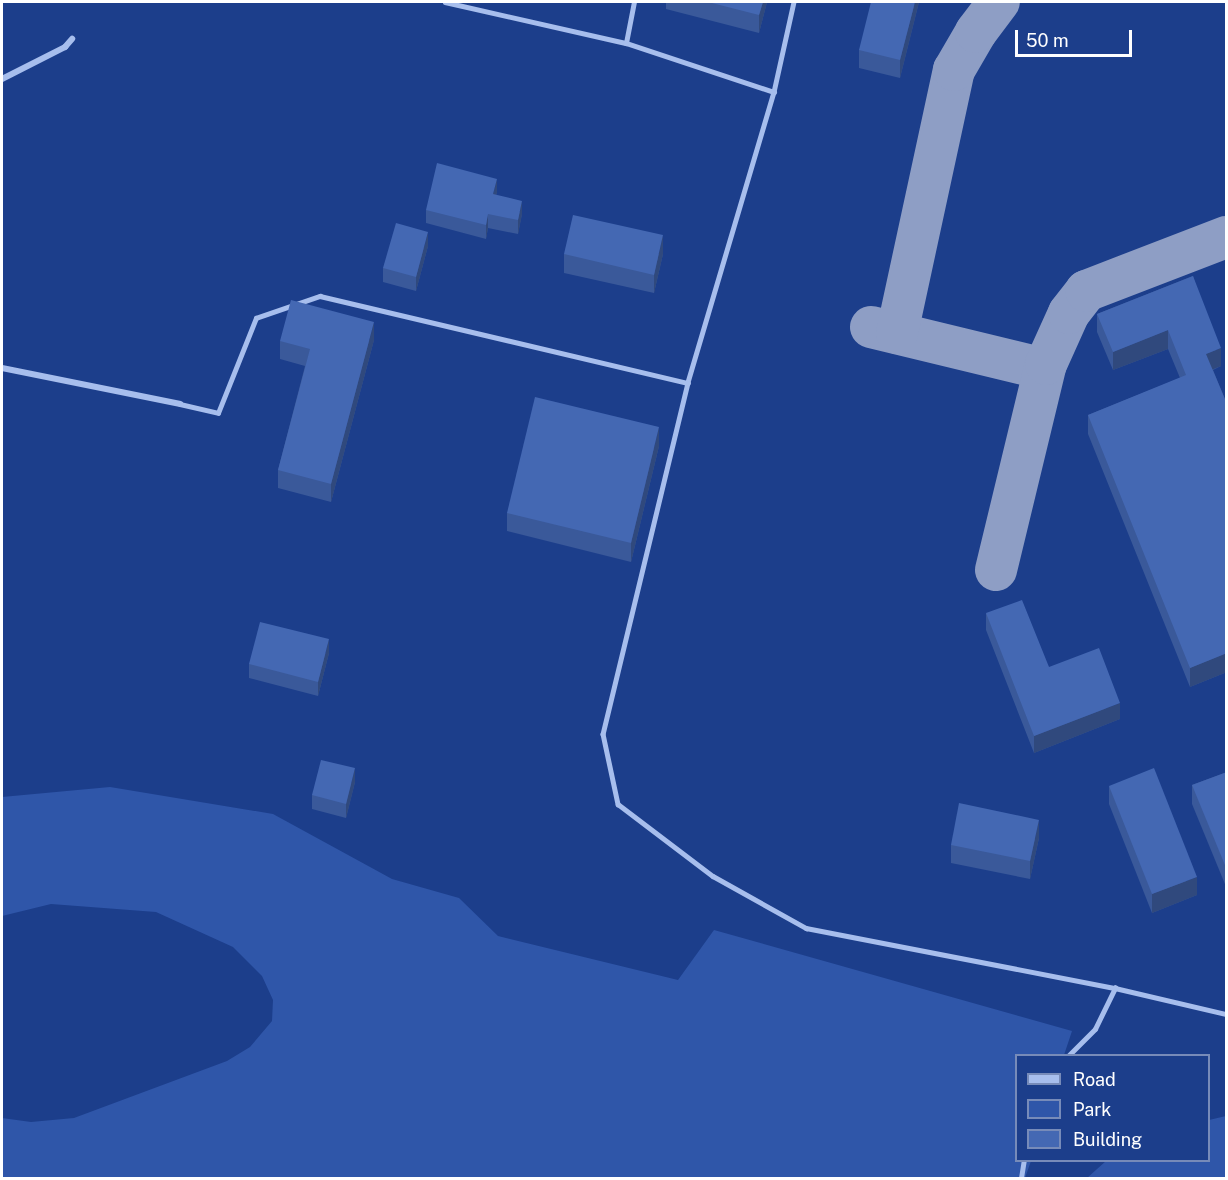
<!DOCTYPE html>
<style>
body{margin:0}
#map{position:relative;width:1228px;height:1180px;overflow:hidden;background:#1c3e8b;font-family:"Public Sans",sans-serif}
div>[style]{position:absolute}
.green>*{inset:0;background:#2f56a9}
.taxiway>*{height:42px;margin:-21px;padding:0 21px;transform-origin:21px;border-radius:21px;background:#8e9ec5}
.lane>*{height:4.5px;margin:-2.25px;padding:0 2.25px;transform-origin:2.25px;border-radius:2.25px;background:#a7beed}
.street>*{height:6px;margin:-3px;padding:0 3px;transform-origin:3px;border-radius:3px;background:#a7beed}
.wall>*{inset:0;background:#3a599a}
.shaded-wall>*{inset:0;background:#30497d}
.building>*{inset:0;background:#4468b3}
span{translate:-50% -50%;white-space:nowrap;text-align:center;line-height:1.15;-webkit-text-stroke:4.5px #1c3e8b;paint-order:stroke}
.frame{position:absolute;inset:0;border:3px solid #fff;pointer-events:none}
.legend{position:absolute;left:1015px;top:1054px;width:195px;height:108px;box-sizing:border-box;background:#1c3e8b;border:2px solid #778bb9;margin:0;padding:8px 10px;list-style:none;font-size:18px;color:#fff}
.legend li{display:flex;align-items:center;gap:12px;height:30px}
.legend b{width:30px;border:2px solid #778bb9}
.scale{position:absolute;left:1015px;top:30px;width:117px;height:27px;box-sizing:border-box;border:3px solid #fff;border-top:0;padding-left:8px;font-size:18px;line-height:21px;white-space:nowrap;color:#fff;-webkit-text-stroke:4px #1c3e8b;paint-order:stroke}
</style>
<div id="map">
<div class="green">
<i style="clip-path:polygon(110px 787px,273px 814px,392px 879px,459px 898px,498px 936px,678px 980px,714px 930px,1072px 1031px,1064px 1055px,1016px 1056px,1016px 1160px,1031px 1161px,1025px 1178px,2px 1178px,2px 1118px,31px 1122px,74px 1118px,227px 1061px,250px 1047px,272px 1021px,273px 1000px,262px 976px,233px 947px,156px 912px,51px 904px,2px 916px,2px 797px)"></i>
<i style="clip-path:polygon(1226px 1116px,1226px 1178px,1087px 1178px,1106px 1161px,1208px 1160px,1209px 1120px)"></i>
</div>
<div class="taxiway">
<i style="left:871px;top:327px;width:178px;rotate:13.6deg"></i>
<i style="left:897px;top:333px;width:269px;rotate:-77.8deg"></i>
<i style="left:954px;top:70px;width:44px;rotate:-59.9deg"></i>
<i style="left:976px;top:32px;width:38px;rotate:-53deg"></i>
<i style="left:996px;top:570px;width:212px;rotate:-76.4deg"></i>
<i style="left:1046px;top:364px;width:56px;rotate:-65.7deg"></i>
<i style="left:1069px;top:313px;width:28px;rotate:-52deg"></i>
<i style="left:1086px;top:291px;width:150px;rotate:-21.1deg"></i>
</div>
<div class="lane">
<i style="left:445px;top:2px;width:186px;rotate:12.8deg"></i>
<i style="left:626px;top:43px;width:156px;rotate:18.3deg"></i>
<i style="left:794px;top:2px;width:92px;rotate:102.5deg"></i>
<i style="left:774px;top:92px;width:303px;rotate:106.5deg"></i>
<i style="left:688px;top:383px;width:361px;rotate:103.6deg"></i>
<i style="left:603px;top:734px;width:72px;rotate:77.9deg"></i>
<i style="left:618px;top:804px;width:119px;rotate:37.2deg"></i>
<i style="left:713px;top:876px;width:107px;rotate:29.2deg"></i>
<i style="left:806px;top:928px;width:315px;rotate:11deg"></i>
<i style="left:1115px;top:988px;width:114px;rotate:13.2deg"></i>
<i style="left:626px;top:43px;width:42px;rotate:-79deg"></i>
<i style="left:180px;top:404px;width:39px;rotate:13deg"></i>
<i style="left:218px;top:413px;width:102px;rotate:-68.2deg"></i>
<i style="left:256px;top:318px;width:68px;rotate:-19deg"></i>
<i style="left:320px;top:296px;width:378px;rotate:13.3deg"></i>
<i style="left:1068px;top:1056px;width:38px;rotate:-45deg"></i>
<i style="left:1095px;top:1029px;width:46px;rotate:-64deg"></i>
<i style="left:1021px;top:1178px;width:18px;rotate:-81deg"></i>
</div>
<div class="street">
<i style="left:2px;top:79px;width:71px;rotate:-26.9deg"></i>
<i style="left:65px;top:47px;width:11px;rotate:-49deg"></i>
<i style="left:2px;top:368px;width:182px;rotate:11.4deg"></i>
</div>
<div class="wall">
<i style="clip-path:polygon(666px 2px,767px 2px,759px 33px,666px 9px)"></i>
<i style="clip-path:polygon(919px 2px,900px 78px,859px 68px,859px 50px)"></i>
<i style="clip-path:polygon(497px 192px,496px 195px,522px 214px,518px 234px,488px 228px,486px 239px,426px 223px,426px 210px)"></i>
<i style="clip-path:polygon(428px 246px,416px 291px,383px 282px,383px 268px)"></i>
<i style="clip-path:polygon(564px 254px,663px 254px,654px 293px,564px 273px)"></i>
<i style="clip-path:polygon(1193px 276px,1221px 366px,1213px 370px,1227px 404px,1227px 672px,1190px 687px,1088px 434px,1088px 415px,1180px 378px,1168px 349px,1113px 370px,1097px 332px,1097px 314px)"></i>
<i style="clip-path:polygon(374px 340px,331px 502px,278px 488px,278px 470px,305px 366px,280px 359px,280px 341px)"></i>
<i style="clip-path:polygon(659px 446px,631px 562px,507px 531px,507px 513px)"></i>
<i style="clip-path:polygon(986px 613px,1049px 667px,1120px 719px,1034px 753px,986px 630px)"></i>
<i style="clip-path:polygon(329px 653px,318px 696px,249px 678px,249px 664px)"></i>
<i style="clip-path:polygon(1227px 772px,1227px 889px,1192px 804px,1192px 785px)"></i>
<i style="clip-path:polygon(355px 782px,346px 818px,312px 809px,312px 795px)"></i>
<i style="clip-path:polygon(1109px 786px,1197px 895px,1152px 913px,1109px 804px)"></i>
<i style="clip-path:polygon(1039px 838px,1030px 879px,951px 863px,951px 845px)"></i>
</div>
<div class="shaded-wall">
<i style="clip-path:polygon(763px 2px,767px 2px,759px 33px,759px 15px)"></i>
<i style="clip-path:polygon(915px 2px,919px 2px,900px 78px,900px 60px)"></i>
<i style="clip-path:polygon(497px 179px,497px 192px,493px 208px,493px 194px)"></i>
<i style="clip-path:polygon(522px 201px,522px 214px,518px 234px,518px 220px)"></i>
<i style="clip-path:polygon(488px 214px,488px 228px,486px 239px,486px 225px)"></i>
<i style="clip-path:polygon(428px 232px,428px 246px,416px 291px,416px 277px)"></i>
<i style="clip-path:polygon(663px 235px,663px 254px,654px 293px,654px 275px)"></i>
<i style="clip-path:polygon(374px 322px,374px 340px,331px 502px,331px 484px)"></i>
<i style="clip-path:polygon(1168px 330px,1168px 349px,1113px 370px,1113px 352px)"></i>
<i style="clip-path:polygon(1221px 348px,1221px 366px,1206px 372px,1206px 354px)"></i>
<i style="clip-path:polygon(659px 427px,659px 446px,631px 562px,631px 543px)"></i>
<i style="clip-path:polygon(329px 639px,329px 653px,318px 696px,318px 682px)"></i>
<i style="clip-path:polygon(1227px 653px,1227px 672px,1190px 687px,1190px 668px)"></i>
<i style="clip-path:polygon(1120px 703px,1120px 719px,1034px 753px,1034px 736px)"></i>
<i style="clip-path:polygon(355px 768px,355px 782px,346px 818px,346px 804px)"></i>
<i style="clip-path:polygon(1039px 820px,1039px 838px,1030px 879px,1030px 861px)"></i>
<i style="clip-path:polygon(1197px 877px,1197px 895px,1152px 913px,1152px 894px)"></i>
</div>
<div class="building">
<i style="clip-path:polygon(708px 2px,763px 2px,759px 15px)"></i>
<i style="clip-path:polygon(871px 2px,915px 2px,900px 60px,859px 50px)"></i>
<i style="clip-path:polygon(437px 163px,497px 179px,493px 194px,522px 201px,518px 220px,488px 214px,486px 225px,426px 210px)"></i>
<i style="clip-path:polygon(573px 215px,663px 235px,654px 275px,564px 254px)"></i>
<i style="clip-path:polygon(396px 223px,428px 232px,416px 277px,383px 268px)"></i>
<i style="clip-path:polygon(1193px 276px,1221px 348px,1206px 354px,1227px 404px,1227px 653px,1190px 668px,1088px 415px,1186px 375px,1168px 330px,1113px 352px,1097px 314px)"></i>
<i style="clip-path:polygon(291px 300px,374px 322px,331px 484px,278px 470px,310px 349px,280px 341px)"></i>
<i style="clip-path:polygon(535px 397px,659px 427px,631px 543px,507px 513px)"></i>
<i style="clip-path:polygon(1022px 600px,1049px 667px,1099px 648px,1120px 703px,1034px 736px,986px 613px)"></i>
<i style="clip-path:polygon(260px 622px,329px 639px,318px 682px,249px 664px)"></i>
<i style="clip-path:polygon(321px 760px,355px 768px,346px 804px,312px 795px)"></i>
<i style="clip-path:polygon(1154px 768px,1197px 877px,1152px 894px,1109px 786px)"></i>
<i style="clip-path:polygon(1227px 772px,1227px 870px,1192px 785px)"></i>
<i style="clip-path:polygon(959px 803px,1039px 820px,1030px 861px,951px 845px)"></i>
</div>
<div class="frame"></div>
<ul class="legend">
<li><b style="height:8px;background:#a7beed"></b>Road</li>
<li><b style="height:16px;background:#2f56a9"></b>Park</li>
<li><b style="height:16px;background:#4468b3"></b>Building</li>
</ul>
<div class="scale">50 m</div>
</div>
